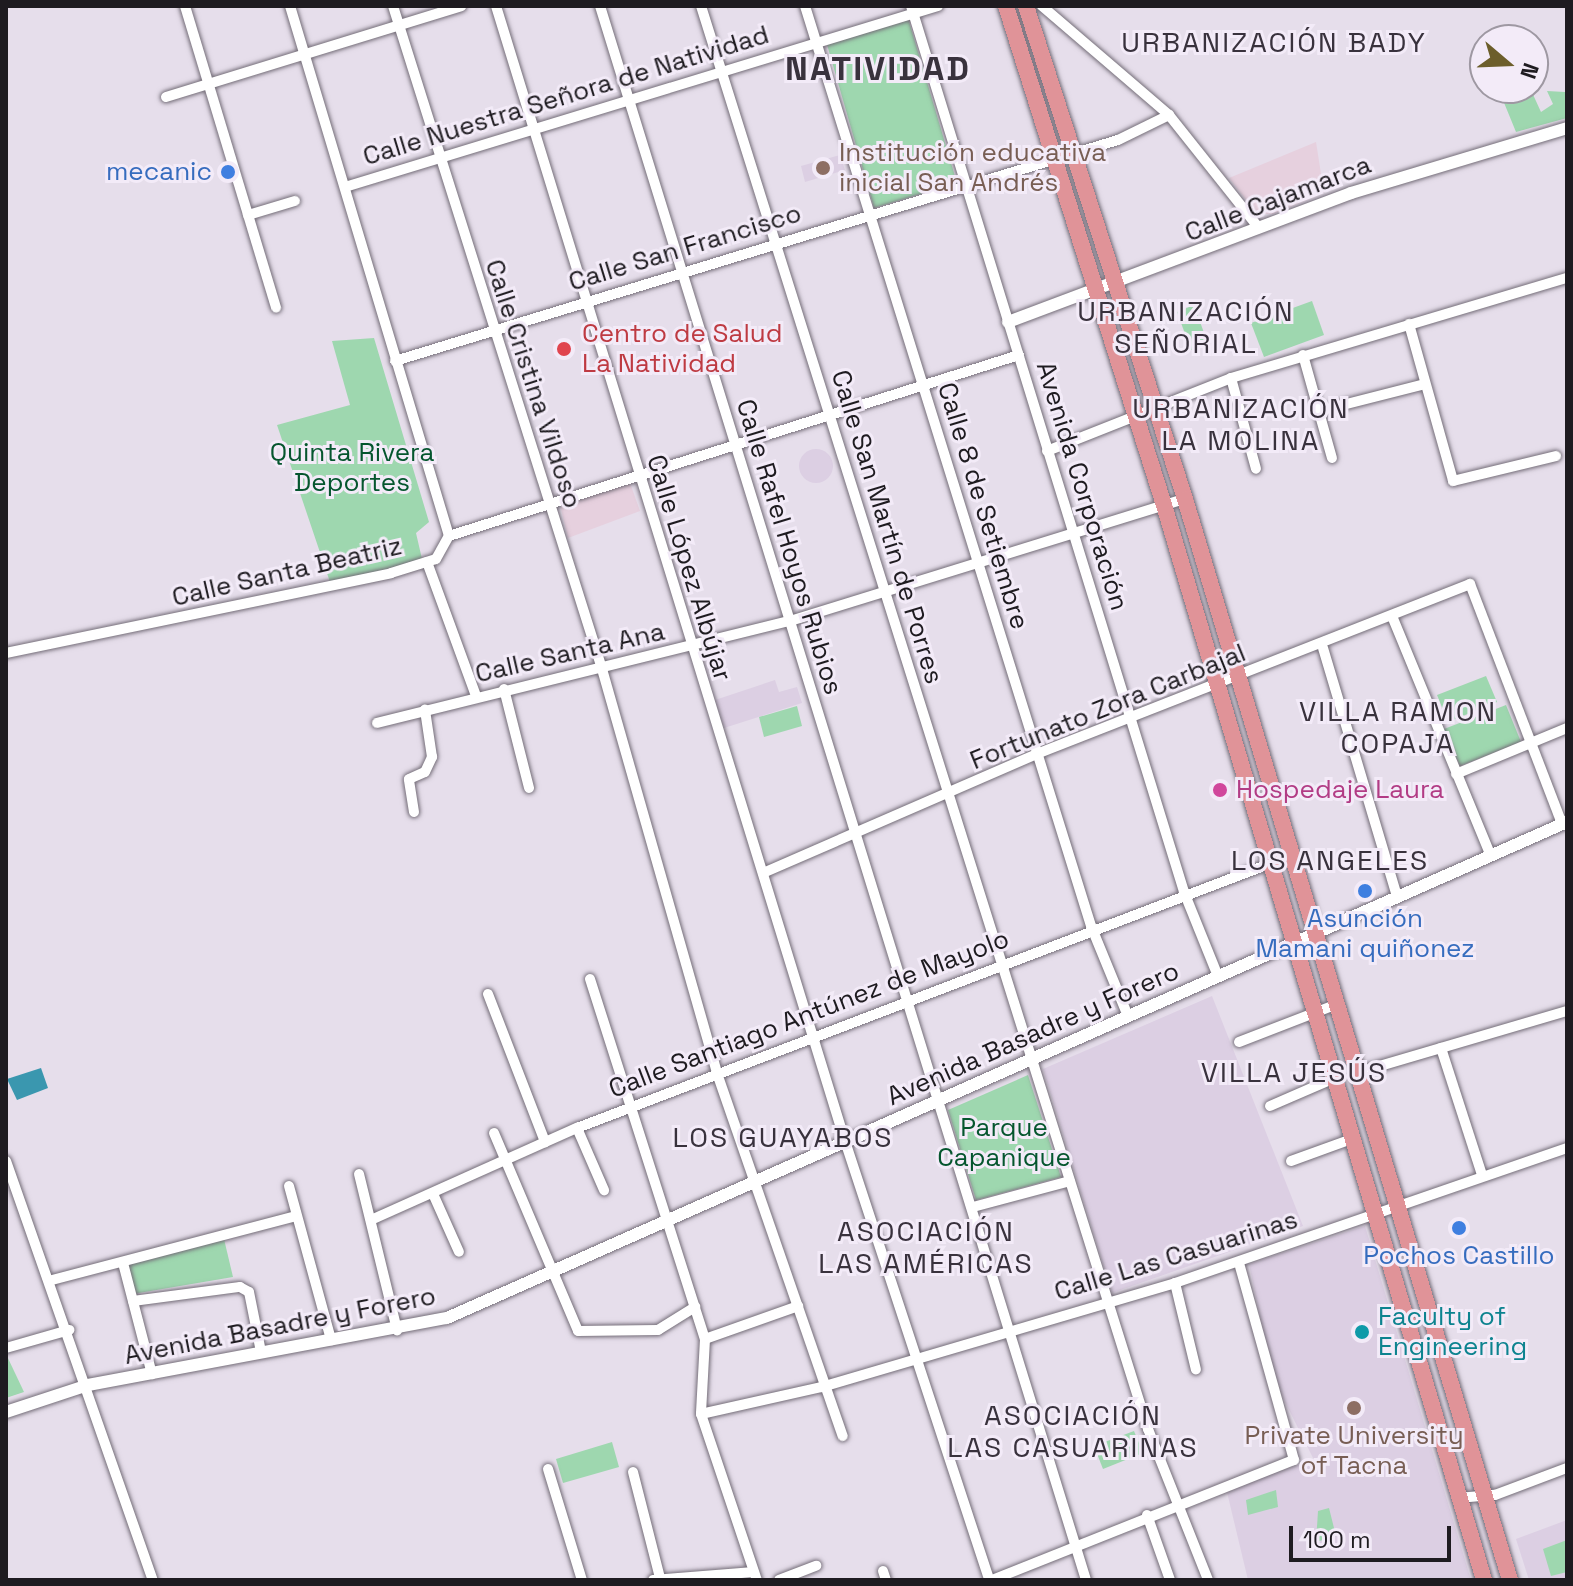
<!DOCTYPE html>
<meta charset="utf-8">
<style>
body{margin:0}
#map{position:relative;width:1573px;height:1586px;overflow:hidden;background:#e6deeb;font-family:"Space Grotesk",sans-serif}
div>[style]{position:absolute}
.commercial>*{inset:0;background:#e6d0de}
.built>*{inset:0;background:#dccfe3}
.round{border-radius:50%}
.green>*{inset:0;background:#9ed7af}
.water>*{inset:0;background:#3a97af}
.roads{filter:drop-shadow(0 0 2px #746d78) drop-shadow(0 0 2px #746d78)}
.minor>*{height:10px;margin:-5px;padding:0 5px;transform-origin:5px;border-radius:5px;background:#fff}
.tertiary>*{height:12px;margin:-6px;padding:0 6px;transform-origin:6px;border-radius:6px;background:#fff}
.trunk>*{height:16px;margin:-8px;padding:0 8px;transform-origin:8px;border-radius:8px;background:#e09398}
.dots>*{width:22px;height:22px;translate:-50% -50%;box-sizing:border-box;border:4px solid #f3ebf8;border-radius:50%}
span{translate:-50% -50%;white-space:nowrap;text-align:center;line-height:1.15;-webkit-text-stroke:6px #f3ebf8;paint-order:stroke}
.street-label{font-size:26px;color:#1e1b20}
.education-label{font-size:26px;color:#785e54}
.left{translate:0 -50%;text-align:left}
.shop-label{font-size:26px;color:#366cbe}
.right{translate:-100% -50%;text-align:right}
.health-label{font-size:26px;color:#be3a42}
.park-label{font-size:26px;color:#05562e}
.hotel-label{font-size:26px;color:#b23c85}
.culture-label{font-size:26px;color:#0d838f}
.neighbourhood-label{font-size:28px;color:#39323d;letter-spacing:2px}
.district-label{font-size:34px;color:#39323d;font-weight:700;letter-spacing:2px}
.frame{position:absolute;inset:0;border:8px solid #1e1b20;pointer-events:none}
.north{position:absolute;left:1469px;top:24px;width:80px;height:80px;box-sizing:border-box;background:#f3ebf8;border:2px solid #9e98a2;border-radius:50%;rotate:109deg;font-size:22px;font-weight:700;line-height:32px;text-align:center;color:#1e1b20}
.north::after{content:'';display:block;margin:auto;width:28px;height:36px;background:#6c5e2b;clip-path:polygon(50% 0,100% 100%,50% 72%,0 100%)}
.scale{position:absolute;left:1289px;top:1526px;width:162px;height:36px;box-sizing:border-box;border:4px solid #1e1b20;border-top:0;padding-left:10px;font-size:24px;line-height:28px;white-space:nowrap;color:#1e1b20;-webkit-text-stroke:6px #f3ebf8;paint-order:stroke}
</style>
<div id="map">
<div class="commercial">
<i style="clip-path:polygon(1316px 142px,1324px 193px,1273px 214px,1257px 214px,1229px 178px)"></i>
<i style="clip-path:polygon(630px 483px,640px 511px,568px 538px,560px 505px)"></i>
</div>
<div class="built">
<i style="clip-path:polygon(840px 155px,845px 170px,805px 182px,801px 166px)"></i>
<i class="round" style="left:799px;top:449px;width:34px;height:34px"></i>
<i style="clip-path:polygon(775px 680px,779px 692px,797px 687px,802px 703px,724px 728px,715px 700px)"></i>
<i style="clip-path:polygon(1212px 996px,1303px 1226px,1112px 1293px,1043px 1069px)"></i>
<i style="clip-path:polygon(1365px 1226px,1471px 1580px,1248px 1580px,1226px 1488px,1314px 1460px,1273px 1378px,1249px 1264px)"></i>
<i style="clip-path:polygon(1567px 1520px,1567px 1580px,1529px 1580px,1516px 1539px)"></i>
</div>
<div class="green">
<i style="clip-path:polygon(908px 18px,957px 183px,874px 208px,826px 41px)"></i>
<i style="clip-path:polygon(1498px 88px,1530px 88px,1541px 112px,1553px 104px,1547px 91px,1565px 92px,1567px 118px,1516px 132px)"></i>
<i style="clip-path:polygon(1312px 301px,1324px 335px,1264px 357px,1251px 323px)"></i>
<i style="clip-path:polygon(1194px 305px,1208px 344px,1191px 350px,1177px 312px)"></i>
<i style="clip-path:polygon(374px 338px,429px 522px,416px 533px,422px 559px,331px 585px,277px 425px,350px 405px,332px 341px)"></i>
<i style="clip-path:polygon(1486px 676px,1497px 702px,1448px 722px,1437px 695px)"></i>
<i style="clip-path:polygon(1506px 705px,1521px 742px,1460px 766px,1444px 729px)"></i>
<i style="clip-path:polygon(797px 706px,802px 726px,764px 737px,759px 717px)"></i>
<i style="clip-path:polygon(1028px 1075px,1061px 1177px,976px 1200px,948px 1110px)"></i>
<i style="clip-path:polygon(224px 1239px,233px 1277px,133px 1294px,127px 1263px)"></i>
<i style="clip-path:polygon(6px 1354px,24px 1392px,6px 1398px)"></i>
<i style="clip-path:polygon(1134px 1431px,1143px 1453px,1103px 1469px,1094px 1446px)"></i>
<i style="clip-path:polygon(612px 1442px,619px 1467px,563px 1483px,556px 1459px)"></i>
<i style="clip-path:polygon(1276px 1490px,1278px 1507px,1248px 1515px,1246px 1500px)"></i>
<i style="clip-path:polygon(1329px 1508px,1336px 1536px,1316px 1542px,1318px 1511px)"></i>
<i style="clip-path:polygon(1567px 1540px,1567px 1572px,1551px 1576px,1543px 1549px)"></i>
</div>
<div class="water">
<i style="clip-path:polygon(41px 1068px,48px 1088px,17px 1100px,7px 1079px)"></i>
</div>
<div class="roads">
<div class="minor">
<i style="left:185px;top:6px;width:315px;rotate:73.2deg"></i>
<i style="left:290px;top:6px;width:553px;rotate:73.3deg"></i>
<i style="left:393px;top:6px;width:695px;rotate:72.5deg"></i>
<i style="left:602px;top:669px;width:423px;rotate:74.1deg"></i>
<i style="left:718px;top:1076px;width:381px;rotate:70.9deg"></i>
<i style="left:496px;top:6px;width:1187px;rotate:72.91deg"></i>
<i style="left:845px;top:1141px;width:462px;rotate:71.8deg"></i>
<i style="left:600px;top:6px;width:1647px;rotate:72.84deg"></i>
<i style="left:701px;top:6px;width:1492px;rotate:72.56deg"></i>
<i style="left:1148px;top:1429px;width:162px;rotate:68.3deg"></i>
<i style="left:805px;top:6px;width:963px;rotate:72.73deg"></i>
<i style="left:1091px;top:926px;width:97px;rotate:67.7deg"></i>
<i style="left:911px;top:6px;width:927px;rotate:72.87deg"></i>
<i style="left:1184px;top:892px;width:91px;rotate:68deg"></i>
<i style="left:1042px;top:6px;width:167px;rotate:40.6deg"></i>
<i style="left:1169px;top:115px;width:144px;rotate:51.5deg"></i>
<i style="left:166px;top:97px;width:309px;rotate:-17.1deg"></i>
<i style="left:345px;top:187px;width:620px;rotate:-16.97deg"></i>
<i style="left:248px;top:215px;width:49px;rotate:-16.6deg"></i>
<i style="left:1409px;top:324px;width:163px;rotate:74.3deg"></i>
<i style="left:1453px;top:481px;width:106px;rotate:-13.6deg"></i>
<i style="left:1303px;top:355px;width:107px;rotate:74.3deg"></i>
<i style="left:395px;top:361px;width:756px;rotate:-17deg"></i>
<i style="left:1118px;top:140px;width:57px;rotate:-26.1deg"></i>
<i style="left:1231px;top:378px;width:94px;rotate:74.6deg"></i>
<i style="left:1319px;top:411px;width:109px;rotate:-14.3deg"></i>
<i style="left:1047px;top:451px;width:198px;rotate:-21.6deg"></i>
<i style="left:1231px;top:378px;width:351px;rotate:-16.6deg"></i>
<i style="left:427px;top:562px;width:143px;rotate:69.9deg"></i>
<i style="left:1392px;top:616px;width:257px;rotate:67.6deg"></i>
<i style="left:1323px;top:648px;width:259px;rotate:73.4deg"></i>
<i style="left:6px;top:653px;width:393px;rotate:-11.7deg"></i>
<i style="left:391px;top:573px;width:47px;rotate:-17.3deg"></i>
<i style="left:436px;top:559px;width:26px;rotate:-61deg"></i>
<i style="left:449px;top:536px;width:598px;rotate:-17.62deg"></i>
<i style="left:504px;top:689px;width:102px;rotate:75.8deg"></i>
<i style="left:377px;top:723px;width:425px;rotate:-13.9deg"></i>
<i style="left:790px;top:621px;width:413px;rotate:-17.2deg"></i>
<i style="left:1456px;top:774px;width:120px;rotate:-22.5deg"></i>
<i style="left:414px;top:812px;width:33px;rotate:-99deg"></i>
<i style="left:409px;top:779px;width:17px;rotate:-24deg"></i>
<i style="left:425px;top:772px;width:17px;rotate:-65deg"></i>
<i style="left:432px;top:757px;width:48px;rotate:-98.5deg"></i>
<i style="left:763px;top:873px;width:301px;rotate:-23.5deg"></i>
<i style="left:1039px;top:753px;width:463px;rotate:-21.4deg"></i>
<i style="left:1470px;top:584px;width:257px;rotate:69deg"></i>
<i style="left:590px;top:979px;width:378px;rotate:72.3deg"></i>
<i style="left:705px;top:1339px;width:75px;rotate:93.1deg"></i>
<i style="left:701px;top:1414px;width:175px;rotate:71.4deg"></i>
<i style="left:488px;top:994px;width:159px;rotate:68.9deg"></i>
<i style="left:1239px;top:1042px;width:103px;rotate:-21.1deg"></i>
<i style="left:1441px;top:1048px;width:133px;rotate:72.1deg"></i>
<i style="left:1356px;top:1073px;width:220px;rotate:-16.4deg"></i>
<i style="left:1270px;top:1106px;width:65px;rotate:-23.4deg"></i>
<i style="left:577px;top:1128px;width:68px;rotate:66.5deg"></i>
<i style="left:494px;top:1133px;width:215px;rotate:67deg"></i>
<i style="left:578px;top:1331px;width:80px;rotate:-0.7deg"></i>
<i style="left:658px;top:1330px;width:44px;rotate:-31.9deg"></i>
<i style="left:6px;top:1161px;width:444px;rotate:70.7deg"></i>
<i style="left:1291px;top:1161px;width:62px;rotate:-19.9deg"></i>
<i style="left:359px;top:1174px;width:161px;rotate:76.3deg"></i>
<i style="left:289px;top:1186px;width:160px;rotate:74.7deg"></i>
<i style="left:434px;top:1196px;width:61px;rotate:65.9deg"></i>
<i style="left:973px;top:1207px;width:100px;rotate:-15deg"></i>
<i style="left:371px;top:1220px;width:226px;rotate:-24.1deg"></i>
<i style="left:577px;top:1128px;width:763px;rotate:-20.88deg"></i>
<i style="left:123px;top:1263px;width:115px;rotate:75.4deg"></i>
<i style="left:52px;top:1280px;width:252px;rotate:-14.7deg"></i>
<i style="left:1175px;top:1283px;width:89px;rotate:76.4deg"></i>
<i style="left:133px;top:1301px;width:108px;rotate:-7.5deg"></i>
<i style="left:240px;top:1287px;width:10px;rotate:29deg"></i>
<i style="left:249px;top:1292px;width:61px;rotate:78.7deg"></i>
<i style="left:705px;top:1339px;width:99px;rotate:-19.5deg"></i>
<i style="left:6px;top:1348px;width:66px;rotate:-15.9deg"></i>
<i style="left:701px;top:1414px;width:124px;rotate:-12.6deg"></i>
<i style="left:822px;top:1387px;width:368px;rotate:-16.4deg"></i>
<i style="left:1175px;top:1283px;width:415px;rotate:-19deg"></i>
<i style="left:548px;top:1469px;width:116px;rotate:73deg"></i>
<i style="left:633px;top:1472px;width:109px;rotate:75.7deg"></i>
<i style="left:1458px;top:1498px;width:37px;rotate:-5deg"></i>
<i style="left:1495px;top:1495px;width:77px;rotate:-20.6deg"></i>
<i style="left:1147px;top:1515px;width:69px;rotate:70.5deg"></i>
<i style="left:883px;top:1571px;width:9px;rotate:72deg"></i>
<i style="left:653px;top:1580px;width:101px;rotate:-4.5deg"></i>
<i style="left:779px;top:1580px;width:40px;rotate:-21deg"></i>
<i style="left:992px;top:1580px;width:325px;rotate:-21.7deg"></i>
<i style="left:1294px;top:1460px;width:205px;rotate:-105.6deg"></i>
</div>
<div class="tertiary">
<i style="left:1008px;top:322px;width:366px;rotate:-20.6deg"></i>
<i style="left:1351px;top:193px;width:226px;rotate:-16.7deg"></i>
<i style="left:6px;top:1412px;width:86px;rotate:-18.2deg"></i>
<i style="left:88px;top:1385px;width:365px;rotate:-10.6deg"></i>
<i style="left:447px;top:1318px;width:1225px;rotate:-23.89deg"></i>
</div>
<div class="trunk">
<i style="left:1006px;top:6px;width:523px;rotate:72.43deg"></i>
<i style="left:1164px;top:505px;width:1122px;rotate:73.42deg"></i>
<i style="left:1026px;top:6px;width:518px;rotate:72.12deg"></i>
<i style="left:1185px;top:499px;width:1129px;rotate:73.27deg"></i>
</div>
</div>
<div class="dots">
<i style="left:823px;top:168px;background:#8d6e63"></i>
<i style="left:228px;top:172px;background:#3f7fe0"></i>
<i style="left:564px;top:349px;background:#e0444e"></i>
<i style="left:1220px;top:790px;background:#d1479c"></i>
<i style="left:1365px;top:891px;background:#3f7fe0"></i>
<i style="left:1459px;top:1228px;background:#3f7fe0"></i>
<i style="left:1362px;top:1332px;background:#0f9aa8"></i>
<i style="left:1354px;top:1408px;background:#8d6e63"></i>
</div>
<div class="street-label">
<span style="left:566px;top:96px;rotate:-17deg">Calle Nuestra Señora de Natividad</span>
<span style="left:1278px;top:199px;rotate:-21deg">Calle Cajamarca</span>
<span style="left:685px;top:248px;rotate:-17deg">Calle San Francisco</span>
<span style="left:533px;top:384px;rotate:72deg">Calle Cristina Vildoso</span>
<span style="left:1082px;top:486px;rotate:73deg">Avenida Corporación</span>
<span style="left:983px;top:506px;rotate:73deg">Calle 8 de Setiembre</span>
<span style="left:887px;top:527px;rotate:73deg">Calle San Martín de Porres</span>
<span style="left:789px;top:547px;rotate:73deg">Calle Rafel Hoyos Rubios</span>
<span style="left:689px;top:568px;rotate:73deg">Calle López Albújar</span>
<span style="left:287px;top:572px;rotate:-13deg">Calle Santa Beatriz</span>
<span style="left:570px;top:653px;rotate:-13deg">Calle Santa Ana</span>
<span style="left:1108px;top:707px;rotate:-22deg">Fortunato Zora Carbajal</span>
<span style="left:809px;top:1014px;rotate:-21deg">Calle Santiago Antúnez de Mayolo</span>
<span style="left:1033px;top:1034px;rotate:-24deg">Avenida Basadre y Forero</span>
<span style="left:1176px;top:1256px;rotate:-17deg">Calle Las Casuarinas</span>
<span style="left:280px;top:1326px;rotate:-11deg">Avenida Basadre y Forero</span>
</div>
<div class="education-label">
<span class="left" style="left:839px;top:168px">Institución educativa<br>inicial San Andrés</span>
<span style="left:1354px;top:1451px">Private University<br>of Tacna</span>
</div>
<div class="shop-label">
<span class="right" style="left:212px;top:172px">mecanic</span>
<span style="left:1365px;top:934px">Asunción<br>Mamani quiñonez</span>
<span style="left:1459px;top:1256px">Pochos Castillo</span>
</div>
<div class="health-label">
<span class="left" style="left:582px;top:349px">Centro de Salud<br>La Natividad</span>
</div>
<div class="park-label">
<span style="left:352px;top:468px">Quinta Rivera<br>Deportes</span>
<span style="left:1004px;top:1143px">Parque<br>Capanique</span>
</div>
<div class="hotel-label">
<span class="left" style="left:1236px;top:790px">Hospedaje Laura</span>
</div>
<div class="culture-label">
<span class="left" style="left:1378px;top:1332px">Faculty of<br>Engineering</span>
</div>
<div class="neighbourhood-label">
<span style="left:1274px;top:42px">URBANIZACIÓN BADY</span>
<span style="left:1186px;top:327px">URBANIZACIÓN<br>SEÑORIAL</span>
<span style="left:1241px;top:424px">URBANIZACIÓN<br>LA MOLINA</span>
<span style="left:1398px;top:727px">VILLA RAMON<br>COPAJA</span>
<span style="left:1330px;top:860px">LOS ANGELES</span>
<span style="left:1294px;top:1072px">VILLA JESÚS</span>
<span style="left:783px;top:1137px">LOS GUAYABOS</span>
<span style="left:926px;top:1247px">ASOCIACIÓN<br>LAS AMÉRICAS</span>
<span style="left:1073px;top:1431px">ASOCIACIÓN<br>LAS CASUARINAS</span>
</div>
<div class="district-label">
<span style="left:878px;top:69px">NATIVIDAD</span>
</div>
<div class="frame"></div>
<div class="north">N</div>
<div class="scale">100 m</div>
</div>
